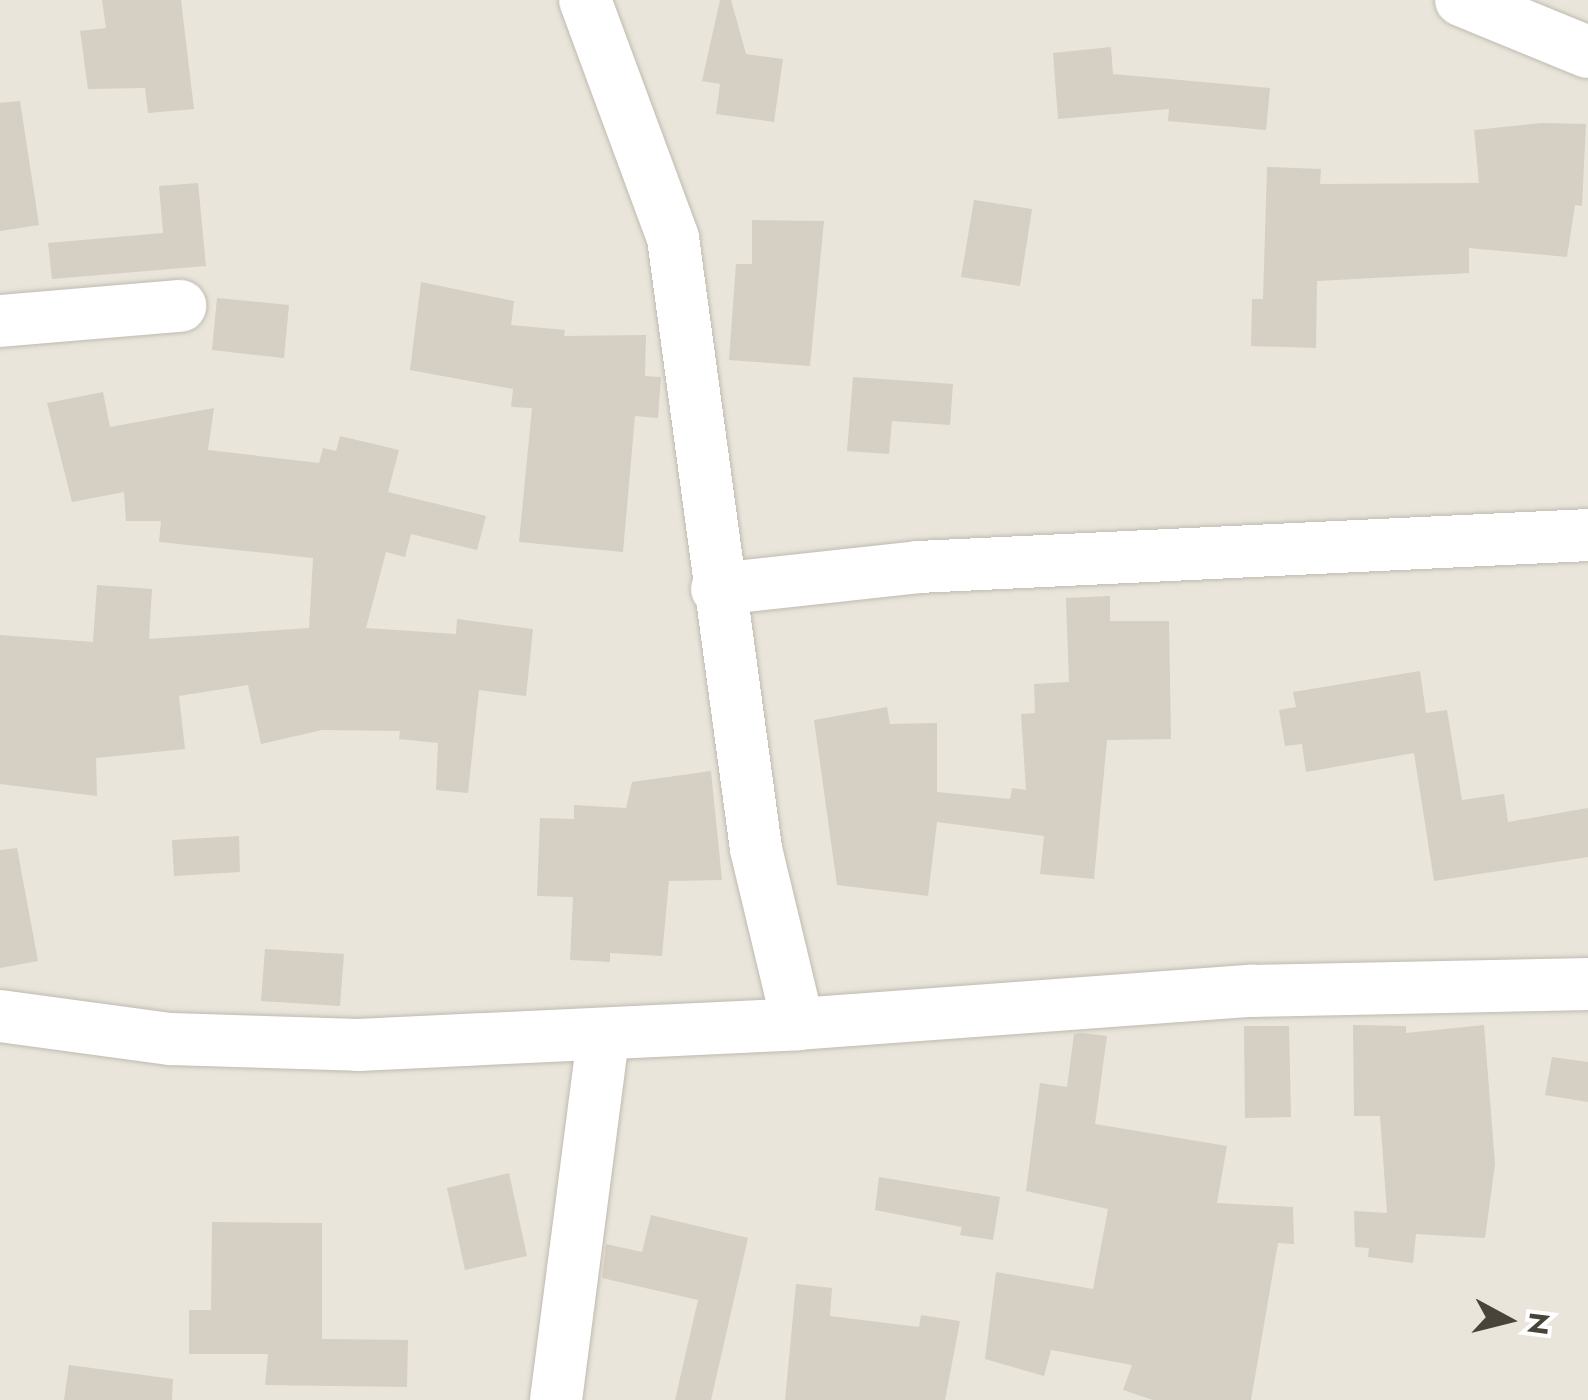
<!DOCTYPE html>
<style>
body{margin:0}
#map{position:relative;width:1588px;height:1400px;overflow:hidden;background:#f5f3ed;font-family:Jost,sans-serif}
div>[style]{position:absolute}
.residential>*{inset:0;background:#e9e5db}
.building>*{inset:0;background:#d6cfc3}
.roads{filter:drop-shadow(0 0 2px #c0baaf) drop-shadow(0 0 2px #c0baaf)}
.minor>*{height:52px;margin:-26px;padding:0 26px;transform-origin:26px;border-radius:26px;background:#fff}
span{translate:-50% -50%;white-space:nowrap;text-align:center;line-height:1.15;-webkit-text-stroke:9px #fff;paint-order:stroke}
.north{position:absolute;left:1458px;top:1270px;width:100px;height:100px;-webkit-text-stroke:8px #fff;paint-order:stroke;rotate:97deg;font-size:28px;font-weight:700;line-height:40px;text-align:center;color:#49443a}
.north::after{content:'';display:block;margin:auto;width:35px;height:45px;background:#49443a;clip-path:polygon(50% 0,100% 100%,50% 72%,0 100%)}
</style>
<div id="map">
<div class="residential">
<i style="clip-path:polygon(0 0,1588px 0,1588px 1400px,0 1400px)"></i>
</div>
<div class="building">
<i style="clip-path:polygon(102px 0,181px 0,194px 109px,148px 113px,145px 88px,88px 89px,80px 31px,106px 28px)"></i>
<i style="clip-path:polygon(720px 0,731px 0,746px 54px,783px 59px,774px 122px,716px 114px,720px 84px,702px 81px)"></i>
<i style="clip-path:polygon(1111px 47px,1113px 74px,1270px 88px,1266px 130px,1168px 121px,1169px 109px,1058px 119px,1053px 53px)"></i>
<i style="clip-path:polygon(20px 101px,39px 225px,0 231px,0 103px)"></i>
<i style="clip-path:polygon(1542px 123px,1586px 124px,1582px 206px,1575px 205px,1567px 257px,1469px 248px,1469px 273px,1317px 281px,1316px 348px,1251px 346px,1252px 299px,1263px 299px,1267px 167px,1321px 169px,1320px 184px,1479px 183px,1474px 130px)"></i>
<i style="clip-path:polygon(198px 183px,206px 266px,52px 279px,48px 243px,163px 233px,159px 186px)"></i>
<i style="clip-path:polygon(974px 200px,1032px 209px,1020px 286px,961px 277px)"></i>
<i style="clip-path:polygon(752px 220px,824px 221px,810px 366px,729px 360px,736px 264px,752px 264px)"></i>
<i style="clip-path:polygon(421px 282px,514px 301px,511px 325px,565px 330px,564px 336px,646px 335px,645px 376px,661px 377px,658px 418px,635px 416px,623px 552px,519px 542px,532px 408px,511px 407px,513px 389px,410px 370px)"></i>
<i style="clip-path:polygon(217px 298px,289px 305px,284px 358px,212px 350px)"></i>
<i style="clip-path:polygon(853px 377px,953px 384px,950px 425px,892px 421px,889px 454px,847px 451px)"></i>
<i style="clip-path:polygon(103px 392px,110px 427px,214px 408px,208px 450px,319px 463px,323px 448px,336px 451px,340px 436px,399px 450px,388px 492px,486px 516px,477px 550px,411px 534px,405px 557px,386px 552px,366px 628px,456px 634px,457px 619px,533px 629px,526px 696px,479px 690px,468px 793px,436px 790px,438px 743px,399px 739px,400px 731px,322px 730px,261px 744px,248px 685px,179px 696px,185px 749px,96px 758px,97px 796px,0 784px,0 635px,93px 642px,97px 585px,152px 589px,149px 639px,309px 628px,313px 558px,159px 542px,161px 521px,126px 521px,124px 492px,72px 502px,47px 403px)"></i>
<i style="clip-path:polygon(1110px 596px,1110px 621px,1169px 621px,1171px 739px,1107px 740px,1094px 879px,1040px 874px,1044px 836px,937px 822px,928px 896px,837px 885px,814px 720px,887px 707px,890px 724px,937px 723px,937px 792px,1010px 799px,1012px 788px,1026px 790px,1021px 714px,1035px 713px,1034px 684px,1069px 682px,1066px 598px)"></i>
<i style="clip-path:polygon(1420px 671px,1426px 713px,1447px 710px,1462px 800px,1504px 794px,1508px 822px,1588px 808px,1588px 857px,1434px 881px,1414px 753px,1306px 772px,1302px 744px,1285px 746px,1279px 710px,1296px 707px,1293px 692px)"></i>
<i style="clip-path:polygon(711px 771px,722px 880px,669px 881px,662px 956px,610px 953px,610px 962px,570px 960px,573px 897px,537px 896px,540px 818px,574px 819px,574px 805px,626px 808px,632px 782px)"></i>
<i style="clip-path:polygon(239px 836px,240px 872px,174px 876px,172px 840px)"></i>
<i style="clip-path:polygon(17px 848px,38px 961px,0 968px,0 850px)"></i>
<i style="clip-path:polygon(265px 949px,344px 954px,340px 1006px,261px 1001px)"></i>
<i style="clip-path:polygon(1353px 1025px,1406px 1026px,1406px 1033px,1484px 1025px,1495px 1164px,1485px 1238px,1416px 1234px,1413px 1263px,1368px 1257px,1369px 1248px,1355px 1247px,1354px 1211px,1387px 1213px,1380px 1116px,1354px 1116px)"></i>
<i style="clip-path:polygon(1244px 1026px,1289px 1026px,1291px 1117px,1245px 1118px)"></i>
<i style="clip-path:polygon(1083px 1033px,1107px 1036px,1095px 1124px,1227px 1146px,1217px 1203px,1293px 1207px,1294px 1244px,1278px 1243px,1251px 1400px,1153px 1400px,1123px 1390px,1132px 1365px,1051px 1350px,1044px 1376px,985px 1359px,996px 1272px,1093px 1289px,1108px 1209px,1026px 1191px,1040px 1083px,1067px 1087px,1074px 1034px)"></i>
<i style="clip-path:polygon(1552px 1057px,1588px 1062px,1588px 1102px,1545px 1095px)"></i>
<i style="clip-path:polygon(509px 1173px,527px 1256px,465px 1270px,447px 1188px)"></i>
<i style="clip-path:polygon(879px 1177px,1000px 1197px,993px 1240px,960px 1235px,962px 1227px,875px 1210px)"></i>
<i style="clip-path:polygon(651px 1215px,748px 1238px,711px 1400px,675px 1400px,698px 1300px,602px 1278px,606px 1244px,642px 1252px)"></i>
<i style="clip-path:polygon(212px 1222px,322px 1223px,322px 1339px,408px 1340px,407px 1387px,265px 1385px,268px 1354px,189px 1354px,189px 1310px,211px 1310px)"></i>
<i style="clip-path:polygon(796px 1284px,832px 1288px,830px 1316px,919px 1327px,921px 1315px,960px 1321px,945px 1400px,785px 1400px)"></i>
<i style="clip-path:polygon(69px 1365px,173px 1379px,172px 1400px,64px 1400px)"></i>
</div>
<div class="roads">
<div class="minor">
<i style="left:585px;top:0;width:254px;rotate:69.7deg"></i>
<i style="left:673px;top:238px;width:617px;rotate:82.26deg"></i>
<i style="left:756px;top:849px;width:180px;rotate:76.5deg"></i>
<i style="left:1461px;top:0;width:137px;rotate:22.3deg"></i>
<i style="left:0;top:321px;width:181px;rotate:-4.8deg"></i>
<i style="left:717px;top:589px;width:202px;rotate:-6.2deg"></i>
<i style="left:918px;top:567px;width:671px;rotate:-2.73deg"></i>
<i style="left:0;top:1016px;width:173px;rotate:7.7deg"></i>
<i style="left:171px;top:1039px;width:187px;rotate:1.8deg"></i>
<i style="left:358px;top:1045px;width:441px;rotate:-2.7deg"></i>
<i style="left:798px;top:1024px;width:455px;rotate:-4.2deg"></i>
<i style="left:1252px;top:991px;width:336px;rotate:-1.2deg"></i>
<i style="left:556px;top:1400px;width:367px;rotate:-82.6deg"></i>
</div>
</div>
<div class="north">N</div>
</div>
